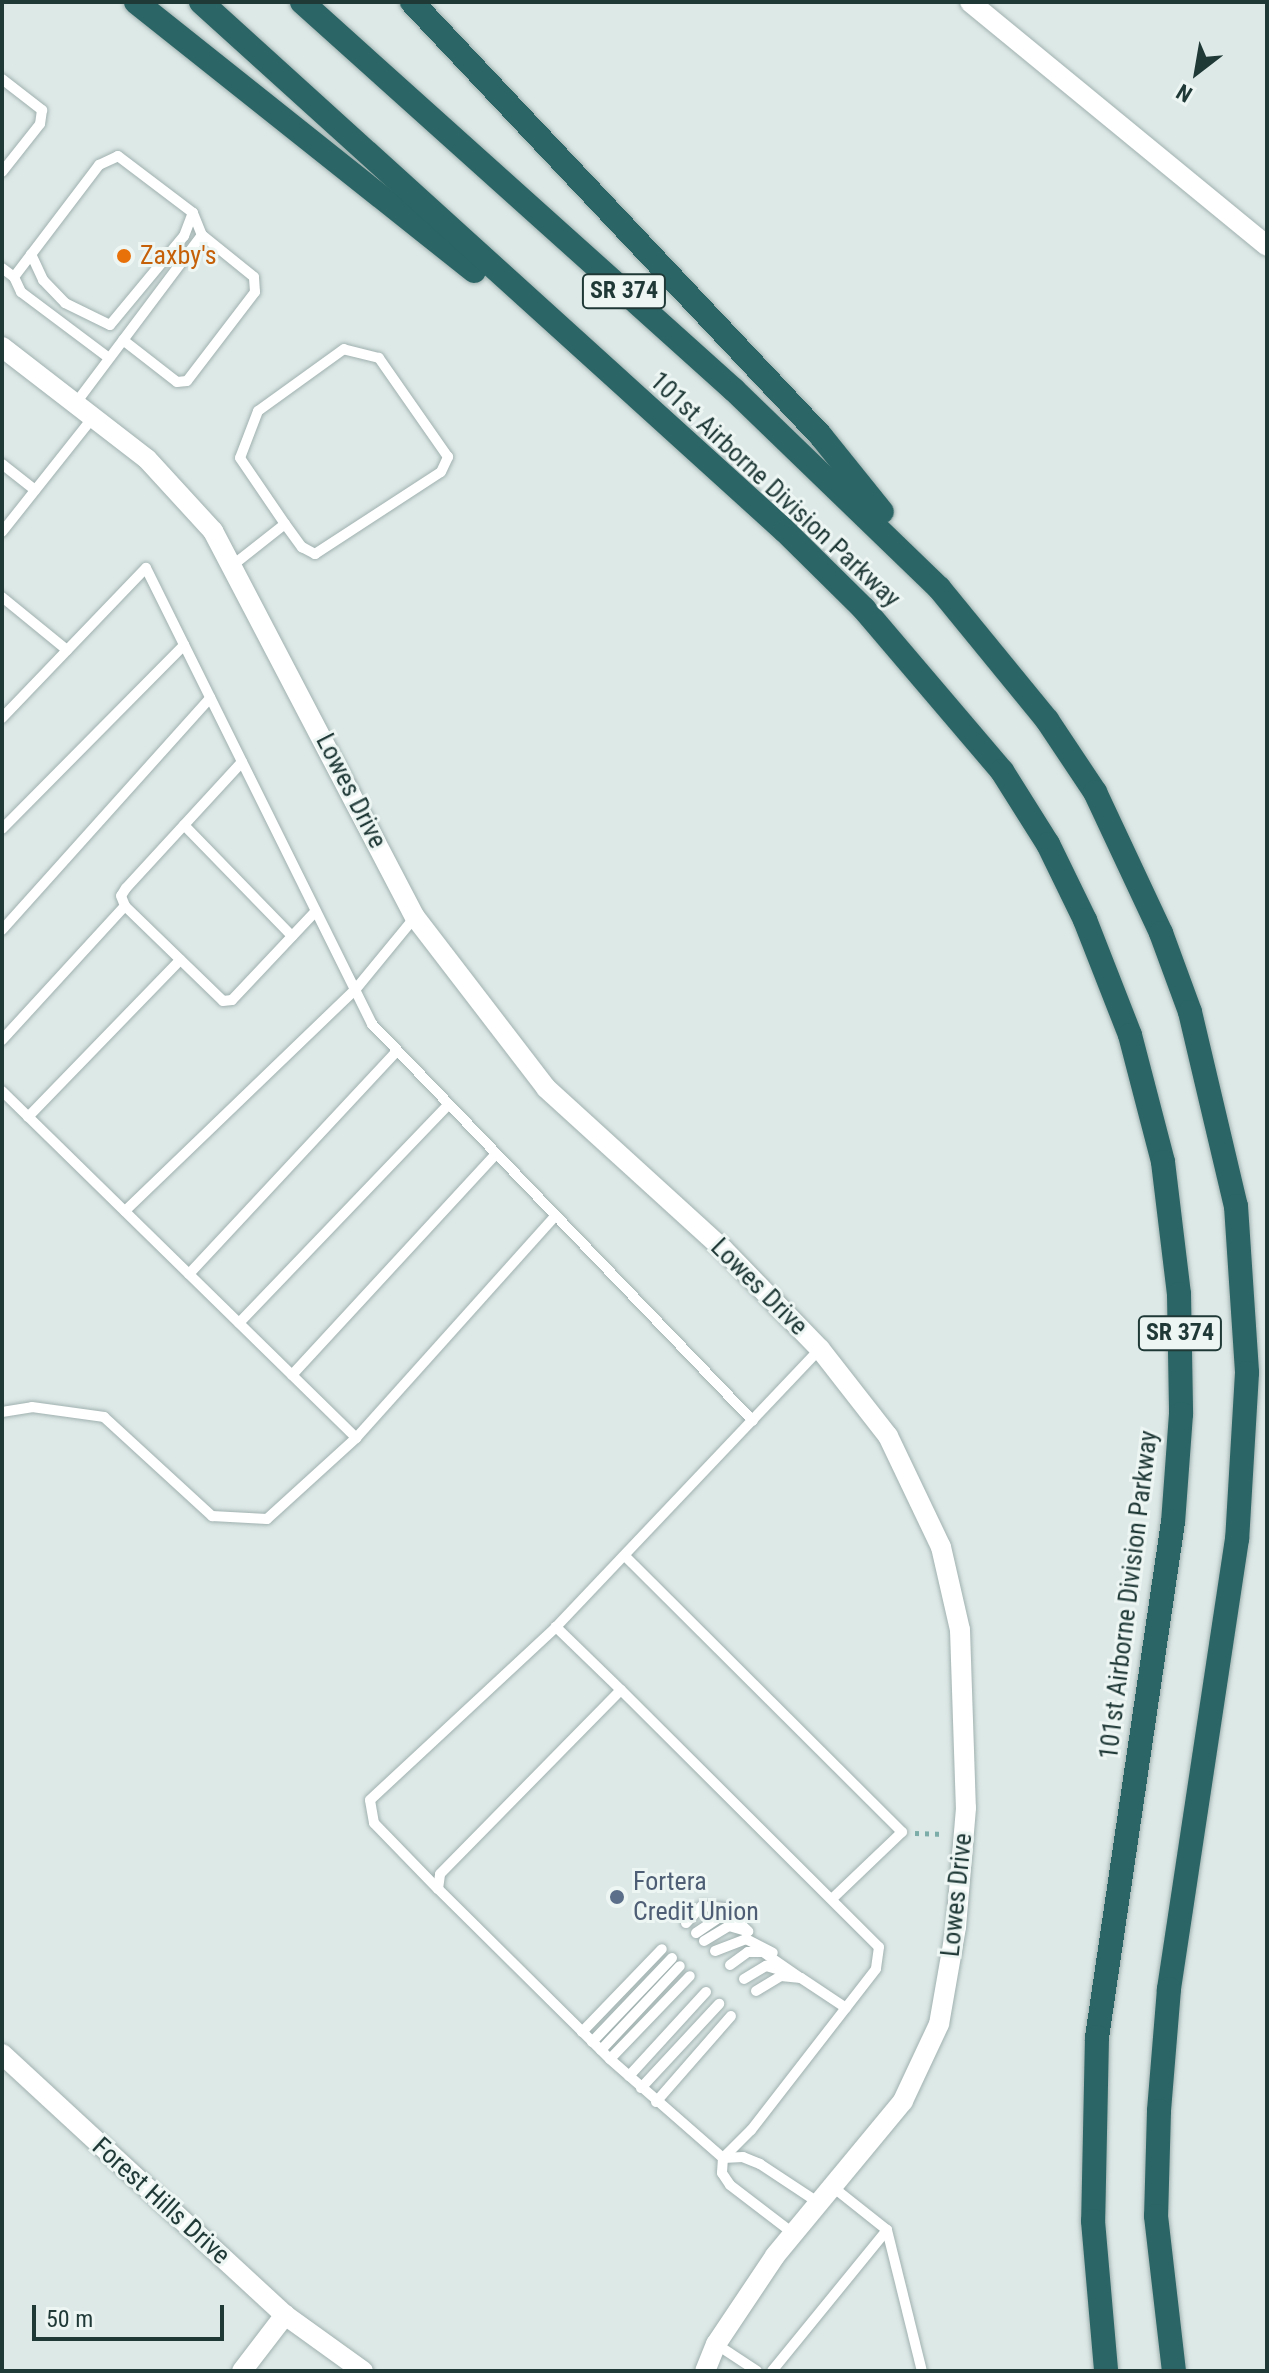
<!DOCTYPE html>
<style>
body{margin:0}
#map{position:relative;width:1269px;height:2373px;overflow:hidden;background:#dde9e7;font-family:"Roboto Condensed",sans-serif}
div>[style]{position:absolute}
.path>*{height:5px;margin-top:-2.5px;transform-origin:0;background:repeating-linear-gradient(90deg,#7dada8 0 4px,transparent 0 10px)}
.roads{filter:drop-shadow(0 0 2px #a0b1af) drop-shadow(0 0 2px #a0b1af)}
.lane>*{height:10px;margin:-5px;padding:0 5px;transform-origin:5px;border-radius:5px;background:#fff}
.street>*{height:20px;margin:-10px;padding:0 10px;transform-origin:10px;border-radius:10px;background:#fff}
.highway>*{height:24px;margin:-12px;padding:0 12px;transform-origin:12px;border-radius:12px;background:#2b6565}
.dots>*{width:22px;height:22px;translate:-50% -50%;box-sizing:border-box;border:4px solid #eef6f4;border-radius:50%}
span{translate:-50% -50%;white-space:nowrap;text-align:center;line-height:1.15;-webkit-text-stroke:6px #eef6f4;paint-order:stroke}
.shield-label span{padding:2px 6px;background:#eef6f4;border:2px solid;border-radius:6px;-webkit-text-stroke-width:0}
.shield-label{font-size:24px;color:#1f3937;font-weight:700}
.food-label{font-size:26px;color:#c56008}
.left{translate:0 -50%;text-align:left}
.street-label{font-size:26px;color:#1f3937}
.service-label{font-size:26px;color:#4e5e75}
.frame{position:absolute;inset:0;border:4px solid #1f3937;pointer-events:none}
.north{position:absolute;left:1157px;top:32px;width:80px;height:80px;-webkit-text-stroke:6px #eef6f4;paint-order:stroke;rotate:211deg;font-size:22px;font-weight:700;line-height:32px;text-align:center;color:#1f3937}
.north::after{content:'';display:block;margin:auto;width:28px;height:36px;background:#1f3937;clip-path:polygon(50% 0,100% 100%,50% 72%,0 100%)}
.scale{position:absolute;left:32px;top:2305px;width:192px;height:36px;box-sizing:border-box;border:4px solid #1f3937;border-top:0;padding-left:10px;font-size:24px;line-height:28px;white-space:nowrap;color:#1f3937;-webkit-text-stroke:6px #eef6f4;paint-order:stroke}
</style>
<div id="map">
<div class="path">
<i style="left:915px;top:1833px;width:30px;rotate:2deg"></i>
</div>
<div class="roads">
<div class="lane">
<i style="left:2px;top:79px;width:51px;rotate:37.8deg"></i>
<i style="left:42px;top:110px;width:14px;rotate:98deg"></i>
<i style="left:40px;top:124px;width:61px;rotate:128.4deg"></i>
<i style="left:31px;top:254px;width:29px;rotate:65deg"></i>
<i style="left:43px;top:280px;width:32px;rotate:46deg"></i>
<i style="left:65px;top:303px;width:50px;rotate:26.1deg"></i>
<i style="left:110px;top:325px;width:116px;rotate:-50.3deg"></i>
<i style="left:184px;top:236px;width:25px;rotate:-69deg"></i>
<i style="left:2px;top:268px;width:15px;rotate:37deg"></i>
<i style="left:14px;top:277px;width:141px;rotate:-52.8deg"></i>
<i style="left:99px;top:165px;width:21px;rotate:-25deg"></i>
<i style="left:118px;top:156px;width:94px;rotate:37.2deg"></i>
<i style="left:193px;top:213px;width:24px;rotate:68deg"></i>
<i style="left:202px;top:235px;width:211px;rotate:126.9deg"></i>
<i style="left:14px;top:277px;width:17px;rotate:65deg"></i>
<i style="left:21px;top:292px;width:110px;rotate:36.9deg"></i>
<i style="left:123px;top:340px;width:68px;rotate:37.9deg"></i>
<i style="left:177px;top:382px;width:10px;rotate:-6deg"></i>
<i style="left:187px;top:381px;width:112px;rotate:-52.6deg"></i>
<i style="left:255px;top:292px;width:15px;rotate:-94deg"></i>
<i style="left:254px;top:277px;width:67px;rotate:-141.1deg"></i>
<i style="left:2px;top:464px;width:42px;rotate:38.2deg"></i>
<i style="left:2px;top:532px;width:147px;rotate:-51.6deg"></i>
<i style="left:233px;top:565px;width:66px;rotate:-38.3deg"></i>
<i style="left:285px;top:524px;width:29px;rotate:54deg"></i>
<i style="left:302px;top:547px;width:15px;rotate:28deg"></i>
<i style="left:315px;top:554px;width:150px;rotate:-33.1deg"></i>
<i style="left:441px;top:472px;width:17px;rotate:-65deg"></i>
<i style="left:448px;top:457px;width:121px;rotate:-124.9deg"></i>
<i style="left:379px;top:358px;width:36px;rotate:-166deg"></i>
<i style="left:344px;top:349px;width:106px;rotate:144.2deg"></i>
<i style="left:258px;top:411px;width:50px;rotate:111deg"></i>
<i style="left:240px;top:458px;width:80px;rotate:55.7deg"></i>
<i style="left:2px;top:597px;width:84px;rotate:39.2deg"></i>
<i style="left:2px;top:718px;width:208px;rotate:-46.2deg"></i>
<i style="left:146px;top:568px;width:509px;rotate:63.64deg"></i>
<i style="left:372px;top:1024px;width:550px;rotate:46.18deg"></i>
<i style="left:242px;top:762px;width:171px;rotate:132.6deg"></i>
<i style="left:126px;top:888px;width:9px;rotate:122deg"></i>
<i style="left:121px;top:896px;width:11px;rotate:68deg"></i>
<i style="left:125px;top:906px;width:136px;rotate:44.1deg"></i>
<i style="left:223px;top:1001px;width:9px;rotate:-6deg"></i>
<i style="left:232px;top:1000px;width:122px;rotate:-46.7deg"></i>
<i style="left:184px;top:825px;width:155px;rotate:45.8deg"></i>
<i style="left:2px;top:829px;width:259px;rotate:-45.3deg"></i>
<i style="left:2px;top:930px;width:312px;rotate:-48.1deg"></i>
<i style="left:2px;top:1040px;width:182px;rotate:-47.5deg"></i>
<i style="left:2px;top:1091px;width:496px;rotate:44.4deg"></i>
<i style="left:28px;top:1117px;width:219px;rotate:-45.9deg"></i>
<i style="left:125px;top:1211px;width:319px;rotate:-43.9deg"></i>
<i style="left:355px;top:990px;width:94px;rotate:-50.6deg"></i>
<i style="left:189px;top:1274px;width:305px;rotate:-47deg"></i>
<i style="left:239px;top:1323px;width:302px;rotate:-46.2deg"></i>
<i style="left:292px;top:1375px;width:299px;rotate:-47.3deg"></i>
<i style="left:2px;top:1412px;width:30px;rotate:-9deg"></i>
<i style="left:32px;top:1407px;width:73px;rotate:7.9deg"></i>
<i style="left:104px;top:1417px;width:147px;rotate:42.5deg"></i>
<i style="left:212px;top:1516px;width:55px;rotate:3.1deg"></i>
<i style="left:267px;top:1519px;width:120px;rotate:-42.3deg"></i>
<i style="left:356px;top:1438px;width:297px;rotate:-48.1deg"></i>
<i style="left:625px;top:1556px;width:391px;rotate:44.9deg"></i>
<i style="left:902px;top:1832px;width:95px;rotate:136.3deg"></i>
<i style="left:621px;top:1690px;width:364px;rotate:44.9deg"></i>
<i style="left:879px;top:1947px;width:22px;rotate:98deg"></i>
<i style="left:876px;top:1969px;width:204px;rotate:127.8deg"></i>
<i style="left:751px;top:2130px;width:40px;rotate:135deg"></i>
<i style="left:723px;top:2158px;width:15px;rotate:94deg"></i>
<i style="left:722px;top:2173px;width:14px;rotate:56deg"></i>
<i style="left:730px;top:2185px;width:81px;rotate:37.4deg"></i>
<i style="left:438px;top:1889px;width:92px;rotate:-134.1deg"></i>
<i style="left:374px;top:1823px;width:23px;rotate:-100deg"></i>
<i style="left:370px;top:1800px;width:254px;rotate:-42.9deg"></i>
<i style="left:686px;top:1923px;width:23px;rotate:-47deg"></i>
<i style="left:702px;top:1906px;width:22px;rotate:5deg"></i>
<i style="left:724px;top:1908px;width:13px;rotate:45deg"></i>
<i style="left:696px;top:1933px;width:29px;rotate:-34deg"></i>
<i style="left:720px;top:1917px;width:13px"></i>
<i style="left:733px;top:1917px;width:21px;rotate:43deg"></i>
<i style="left:704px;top:1941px;width:29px;rotate:-31deg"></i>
<i style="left:729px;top:1926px;width:18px;rotate:16deg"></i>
<i style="left:715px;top:1951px;width:33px;rotate:-21deg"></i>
<i style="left:746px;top:1939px;width:30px;rotate:27deg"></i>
<i style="left:730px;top:1965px;width:22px;rotate:-36deg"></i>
<i style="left:748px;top:1952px;width:15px"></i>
<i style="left:763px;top:1952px;width:44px;rotate:34.8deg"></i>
<i style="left:744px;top:1979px;width:26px;rotate:-31deg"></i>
<i style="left:766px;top:1966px;width:25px;rotate:16deg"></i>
<i style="left:756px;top:1991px;width:29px;rotate:-31deg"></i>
<i style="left:781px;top:1976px;width:20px;rotate:6deg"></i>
<i style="left:801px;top:1978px;width:54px;rotate:33.7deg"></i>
<i style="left:582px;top:2032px;width:115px;rotate:-46.1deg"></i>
<i style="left:592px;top:2042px;width:116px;rotate:-46.4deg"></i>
<i style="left:601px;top:2050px;width:115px;rotate:-46.8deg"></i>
<i style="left:610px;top:2059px;width:115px;rotate:-46.1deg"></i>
<i style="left:629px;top:2076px;width:114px;rotate:-47.5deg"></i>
<i style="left:641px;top:2088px;width:115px;rotate:-47.1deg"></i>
<i style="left:656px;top:2102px;width:114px;rotate:-48.9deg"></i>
<i style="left:819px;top:2203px;width:71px;rotate:-146.5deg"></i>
<i style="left:760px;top:2164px;width:18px;rotate:-158deg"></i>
<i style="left:743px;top:2157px;width:20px;rotate:177deg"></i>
<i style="left:723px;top:2158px;width:150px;rotate:-138.8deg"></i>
<i style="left:610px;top:2059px;width:242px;rotate:-135.3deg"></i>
<i style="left:438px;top:1889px;width:15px;rotate:-82deg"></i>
<i style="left:440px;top:1874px;width:258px;rotate:-45.5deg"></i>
<i style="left:621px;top:1690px;width:91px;rotate:-135.9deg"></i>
<i style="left:556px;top:1627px;width:383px;rotate:-46.5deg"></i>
<i style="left:887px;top:2230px;width:145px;rotate:76.1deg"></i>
<i style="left:716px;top:2344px;width:49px;rotate:33.4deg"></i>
<i style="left:772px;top:2371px;width:182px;rotate:-50.8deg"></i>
<i style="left:887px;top:2230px;width:69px;rotate:-141.5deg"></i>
</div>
<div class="street">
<i style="left:970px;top:2px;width:384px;rotate:39.4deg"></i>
<i style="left:2px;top:347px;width:183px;rotate:37.7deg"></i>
<i style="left:147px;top:459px;width:98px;rotate:47.5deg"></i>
<i style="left:213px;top:531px;width:436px;rotate:62.4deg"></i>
<i style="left:415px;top:917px;width:215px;rotate:52.5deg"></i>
<i style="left:546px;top:1088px;width:239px;rotate:42.3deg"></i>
<i style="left:723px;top:1249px;width:139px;rotate:45.9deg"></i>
<i style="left:820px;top:1349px;width:110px;rotate:52deg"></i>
<i style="left:888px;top:1436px;width:123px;rotate:64.5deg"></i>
<i style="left:941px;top:1547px;width:85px;rotate:77.1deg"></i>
<i style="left:960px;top:1630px;width:178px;rotate:88.1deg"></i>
<i style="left:966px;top:1808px;width:119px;rotate:94.8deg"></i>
<i style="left:956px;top:1927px;width:98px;rotate:99.9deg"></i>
<i style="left:939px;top:2024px;width:85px;rotate:115.1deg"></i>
<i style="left:903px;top:2101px;width:201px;rotate:129.6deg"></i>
<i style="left:775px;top:2256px;width:106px;rotate:123.8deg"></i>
<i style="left:716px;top:2344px;width:29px;rotate:112deg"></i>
<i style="left:2px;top:2054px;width:385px;rotate:42.7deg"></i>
<i style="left:285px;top:2315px;width:96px;rotate:35.7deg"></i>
<i style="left:242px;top:2371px;width:71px;rotate:-52.5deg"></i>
</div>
<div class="highway">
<i style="left:136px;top:2px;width:432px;rotate:38.5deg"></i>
<i style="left:201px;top:2px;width:788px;rotate:42.17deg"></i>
<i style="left:785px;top:531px;width:111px;rotate:44.6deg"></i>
<i style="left:864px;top:609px;width:213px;rotate:49.6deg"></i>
<i style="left:1002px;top:771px;width:86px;rotate:57.8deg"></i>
<i style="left:1048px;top:844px;width:85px;rotate:64deg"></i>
<i style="left:1085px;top:920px;width:123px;rotate:68.6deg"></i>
<i style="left:1130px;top:1035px;width:131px;rotate:75.4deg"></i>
<i style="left:1163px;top:1162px;width:133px;rotate:83.1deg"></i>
<i style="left:1179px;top:1294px;width:120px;rotate:89deg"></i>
<i style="left:1181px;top:1414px;width:108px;rotate:94.2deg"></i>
<i style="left:1173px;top:1522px;width:521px;rotate:98.39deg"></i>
<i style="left:1097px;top:2037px;width:184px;rotate:91.2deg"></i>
<i style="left:1093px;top:2221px;width:151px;rotate:85deg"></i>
<i style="left:302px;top:2px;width:581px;rotate:41.93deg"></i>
<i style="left:734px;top:390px;width:285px;rotate:44deg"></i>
<i style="left:939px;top:588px;width:171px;rotate:50.7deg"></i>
<i style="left:1047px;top:720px;width:87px;rotate:56.3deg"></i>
<i style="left:1095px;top:792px;width:156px;rotate:64.9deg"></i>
<i style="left:1161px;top:933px;width:84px;rotate:69.8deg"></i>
<i style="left:1190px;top:1012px;width:199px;rotate:76.7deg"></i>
<i style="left:1236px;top:1206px;width:167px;rotate:86.2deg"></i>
<i style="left:1247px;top:1373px;width:166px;rotate:93.4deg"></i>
<i style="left:1237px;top:1539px;width:455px;rotate:98.6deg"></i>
<i style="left:1169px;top:1989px;width:122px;rotate:94.7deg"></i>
<i style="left:1159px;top:2111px;width:105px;rotate:91.6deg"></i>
<i style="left:1156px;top:2216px;width:156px;rotate:83.4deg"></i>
<i style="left:412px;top:2px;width:596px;rotate:46.7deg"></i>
<i style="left:821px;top:436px;width:97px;rotate:51.2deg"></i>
</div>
</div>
<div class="dots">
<i style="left:124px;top:256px;background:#e8710a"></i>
<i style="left:617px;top:1897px;background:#5c6f8a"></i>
</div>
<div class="shield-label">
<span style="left:624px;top:291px">SR 374</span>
<span style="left:1180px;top:1333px">SR 374</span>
</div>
<div class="food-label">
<span class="left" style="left:140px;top:256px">Zaxby's</span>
</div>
<div class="street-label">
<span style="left:775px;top:490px;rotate:43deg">101st Airborne Division Parkway</span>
<span style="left:351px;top:791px;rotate:63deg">Lowes Drive</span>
<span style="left:759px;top:1287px;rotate:45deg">Lowes Drive</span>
<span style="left:1129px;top:1595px;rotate:-83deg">101st Airborne Division Parkway</span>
<span style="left:957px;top:1895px;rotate:-84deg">Lowes Drive</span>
<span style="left:161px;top:2201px;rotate:42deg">Forest Hills Drive</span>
</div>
<div class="service-label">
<span class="left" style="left:633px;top:1897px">Fortera<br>Credit Union</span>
</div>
<div class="frame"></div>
<div class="north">N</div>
<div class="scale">50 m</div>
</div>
